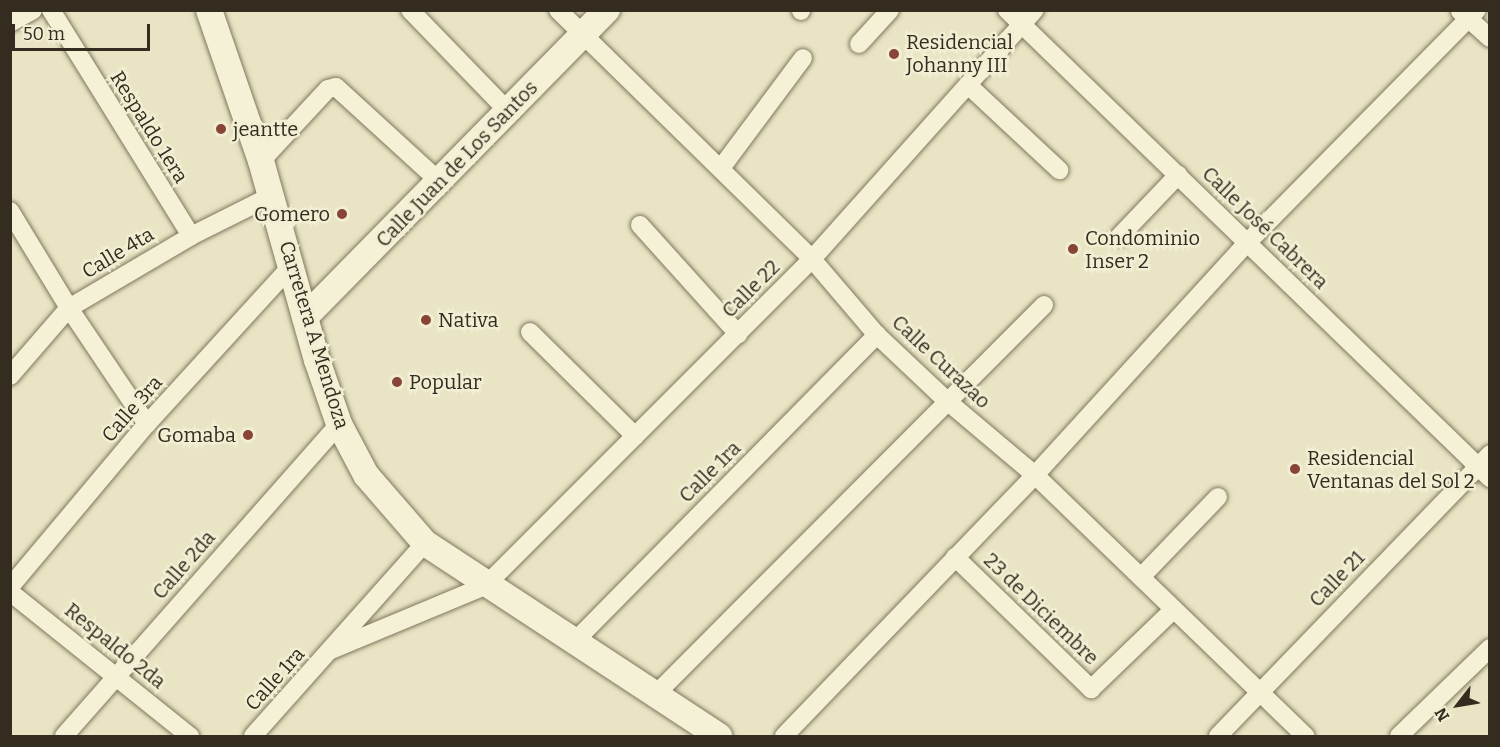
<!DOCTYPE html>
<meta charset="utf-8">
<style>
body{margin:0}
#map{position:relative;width:1500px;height:747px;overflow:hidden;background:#e8e4c4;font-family:Bitter,serif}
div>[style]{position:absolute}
.roads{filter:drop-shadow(0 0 2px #81775d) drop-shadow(0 0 2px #81775d)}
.street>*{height:18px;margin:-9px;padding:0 9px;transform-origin:9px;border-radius:9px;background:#f4f1d6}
.secondary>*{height:26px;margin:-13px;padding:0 13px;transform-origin:13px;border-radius:13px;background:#f4f1d6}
.dots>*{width:16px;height:16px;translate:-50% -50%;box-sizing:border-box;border:3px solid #f1eed3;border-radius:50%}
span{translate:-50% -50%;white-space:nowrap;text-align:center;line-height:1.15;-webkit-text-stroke:5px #f1eed3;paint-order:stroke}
.poi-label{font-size:20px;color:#332c1f}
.left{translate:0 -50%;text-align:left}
.right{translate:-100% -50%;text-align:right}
.street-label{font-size:20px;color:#332c1f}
.frame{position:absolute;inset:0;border:12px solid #332c1f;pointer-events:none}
.north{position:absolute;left:1428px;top:675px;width:60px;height:60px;-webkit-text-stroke:4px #f1eed3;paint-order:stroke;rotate:239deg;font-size:16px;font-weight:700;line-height:24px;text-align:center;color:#332c1f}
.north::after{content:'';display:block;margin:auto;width:21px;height:27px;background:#332c1f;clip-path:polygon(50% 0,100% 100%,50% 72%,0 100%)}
.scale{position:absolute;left:12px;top:24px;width:138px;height:27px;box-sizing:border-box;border:3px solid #332c1f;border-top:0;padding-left:8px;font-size:18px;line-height:21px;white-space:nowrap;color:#332c1f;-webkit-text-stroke:4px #f1eed3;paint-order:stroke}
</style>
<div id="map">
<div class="roads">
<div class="street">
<i style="left:51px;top:10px;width:266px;rotate:58.2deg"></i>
<i style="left:410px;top:10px;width:141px;rotate:45.9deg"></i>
<i style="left:558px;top:10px;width:356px;rotate:44.4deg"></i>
<i style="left:812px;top:259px;width:100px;rotate:49.5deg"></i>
<i style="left:877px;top:335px;width:96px;rotate:43.3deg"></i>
<i style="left:947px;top:401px;width:115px;rotate:40.1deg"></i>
<i style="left:1035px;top:475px;width:376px;rotate:44deg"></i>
<i style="left:801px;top:10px;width:1px;rotate:90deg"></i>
<i style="left:1007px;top:10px;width:673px;rotate:44.1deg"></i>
<i style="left:1460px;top:11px;width:40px;rotate:42deg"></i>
<i style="left:10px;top:23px;width:26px;rotate:-29deg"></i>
<i style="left:859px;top:44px;width:46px;rotate:-47.6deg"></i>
<i style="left:968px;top:85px;width:125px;rotate:43deg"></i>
<i style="left:261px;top:161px;width:98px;rotate:-47.1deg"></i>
<i style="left:328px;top:89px;width:8px;rotate:-14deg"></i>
<i style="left:336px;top:87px;width:141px;rotate:42.4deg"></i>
<i style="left:721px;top:168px;width:137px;rotate:-53.3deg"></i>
<i style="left:10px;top:211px;width:114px;rotate:58.7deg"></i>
<i style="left:69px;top:308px;width:140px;rotate:56.1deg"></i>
<i style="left:640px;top:225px;width:147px;rotate:48deg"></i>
<i style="left:1119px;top:237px;width:86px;rotate:-46.4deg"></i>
<i style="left:530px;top:332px;width:148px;rotate:44.7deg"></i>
<i style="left:10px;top:376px;width:90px;rotate:-49.1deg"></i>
<i style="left:69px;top:308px;width:142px;rotate:-30.5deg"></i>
<i style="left:191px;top:236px;width:89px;rotate:-26.6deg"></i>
<i style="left:955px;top:557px;width:190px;rotate:44.1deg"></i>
<i style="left:1091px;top:689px;width:115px;rotate:-43.9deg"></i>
<i style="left:1141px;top:577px;width:111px;rotate:-46.1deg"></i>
<i style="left:10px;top:587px;width:213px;rotate:-50deg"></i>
<i style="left:147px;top:424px;width:215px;rotate:-47.6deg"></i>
<i style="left:10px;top:592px;width:231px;rotate:38.7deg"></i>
<i style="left:576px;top:640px;width:429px;rotate:-45.4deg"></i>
<i style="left:331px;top:650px;width:167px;rotate:-22.6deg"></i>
<i style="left:485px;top:586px;width:462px;rotate:-45deg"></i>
<i style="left:812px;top:259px;width:334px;rotate:-48.2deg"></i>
<i style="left:657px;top:693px;width:548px;rotate:-45.07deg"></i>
<i style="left:64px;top:736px;width:416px;rotate:-48.6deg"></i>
<i style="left:253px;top:736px;width:259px;rotate:-48.3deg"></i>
<i style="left:784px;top:736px;width:362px;rotate:-46.1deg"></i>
<i style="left:1035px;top:475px;width:316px;rotate:-47.6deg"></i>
<i style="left:1248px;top:242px;width:326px;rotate:-45.4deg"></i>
<i style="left:1218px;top:736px;width:392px;rotate:-46deg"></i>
<i style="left:1399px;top:736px;width:127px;rotate:-44deg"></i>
</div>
<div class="secondary">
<i style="left:209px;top:10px;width:160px;rotate:71deg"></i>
<i style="left:261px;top:161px;width:207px;rotate:74.3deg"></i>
<i style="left:317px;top:360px;width:68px;rotate:71deg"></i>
<i style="left:339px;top:424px;width:58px;rotate:62.1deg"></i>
<i style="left:366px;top:475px;width:90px;rotate:49.1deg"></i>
<i style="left:425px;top:543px;width:352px;rotate:33.3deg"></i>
<i style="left:305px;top:317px;width:431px;rotate:-45.5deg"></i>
</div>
</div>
<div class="dots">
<i style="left:894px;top:54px;background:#884434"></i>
<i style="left:221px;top:129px;background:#884434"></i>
<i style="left:342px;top:214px;background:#884434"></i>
<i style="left:1073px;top:249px;background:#884434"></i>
<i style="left:426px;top:320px;background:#884434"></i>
<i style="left:397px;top:382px;background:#884434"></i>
<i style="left:248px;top:435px;background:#884434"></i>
<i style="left:1295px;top:469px;background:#884434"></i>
</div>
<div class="poi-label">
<span class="left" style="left:906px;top:54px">Residencial<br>Johanny III</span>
<span class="left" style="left:233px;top:129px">jeantte</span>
<span class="right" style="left:330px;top:214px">Gomero</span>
<span class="left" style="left:1085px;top:250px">Condominio<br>Inser 2</span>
<span class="left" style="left:438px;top:320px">Nativa</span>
<span class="left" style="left:409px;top:382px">Popular</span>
<span class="right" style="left:236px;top:435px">Gomaba</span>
<span class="left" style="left:1307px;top:470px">Residencial<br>Ventanas del Sol 2</span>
</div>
<div class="street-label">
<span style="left:149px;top:127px;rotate:58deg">Respaldo 1era</span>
<span style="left:457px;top:164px;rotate:-46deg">Calle Juan de Los Santos</span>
<span style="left:1265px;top:228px;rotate:44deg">Calle José Cabrera</span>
<span style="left:118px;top:253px;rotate:-31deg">Calle 4ta</span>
<span style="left:751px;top:289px;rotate:-45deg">Calle 22</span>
<span style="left:314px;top:335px;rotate:73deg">Carretera A Mendoza</span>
<span style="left:941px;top:362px;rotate:43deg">Calle Curazao</span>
<span style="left:132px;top:409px;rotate:-49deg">Calle 3ra</span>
<span style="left:710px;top:472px;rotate:-45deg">Calle 1ra</span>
<span style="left:184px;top:565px;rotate:-49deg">Calle 2da</span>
<span style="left:1337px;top:579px;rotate:-46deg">Calle 21</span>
<span style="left:1041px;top:609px;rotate:44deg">23 de Diciembre</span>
<span style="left:115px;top:646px;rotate:39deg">Respaldo 2da</span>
<span style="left:275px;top:679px;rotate:-48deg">Calle 1ra</span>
</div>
<div class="frame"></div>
<div class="north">N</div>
<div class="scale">50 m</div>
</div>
